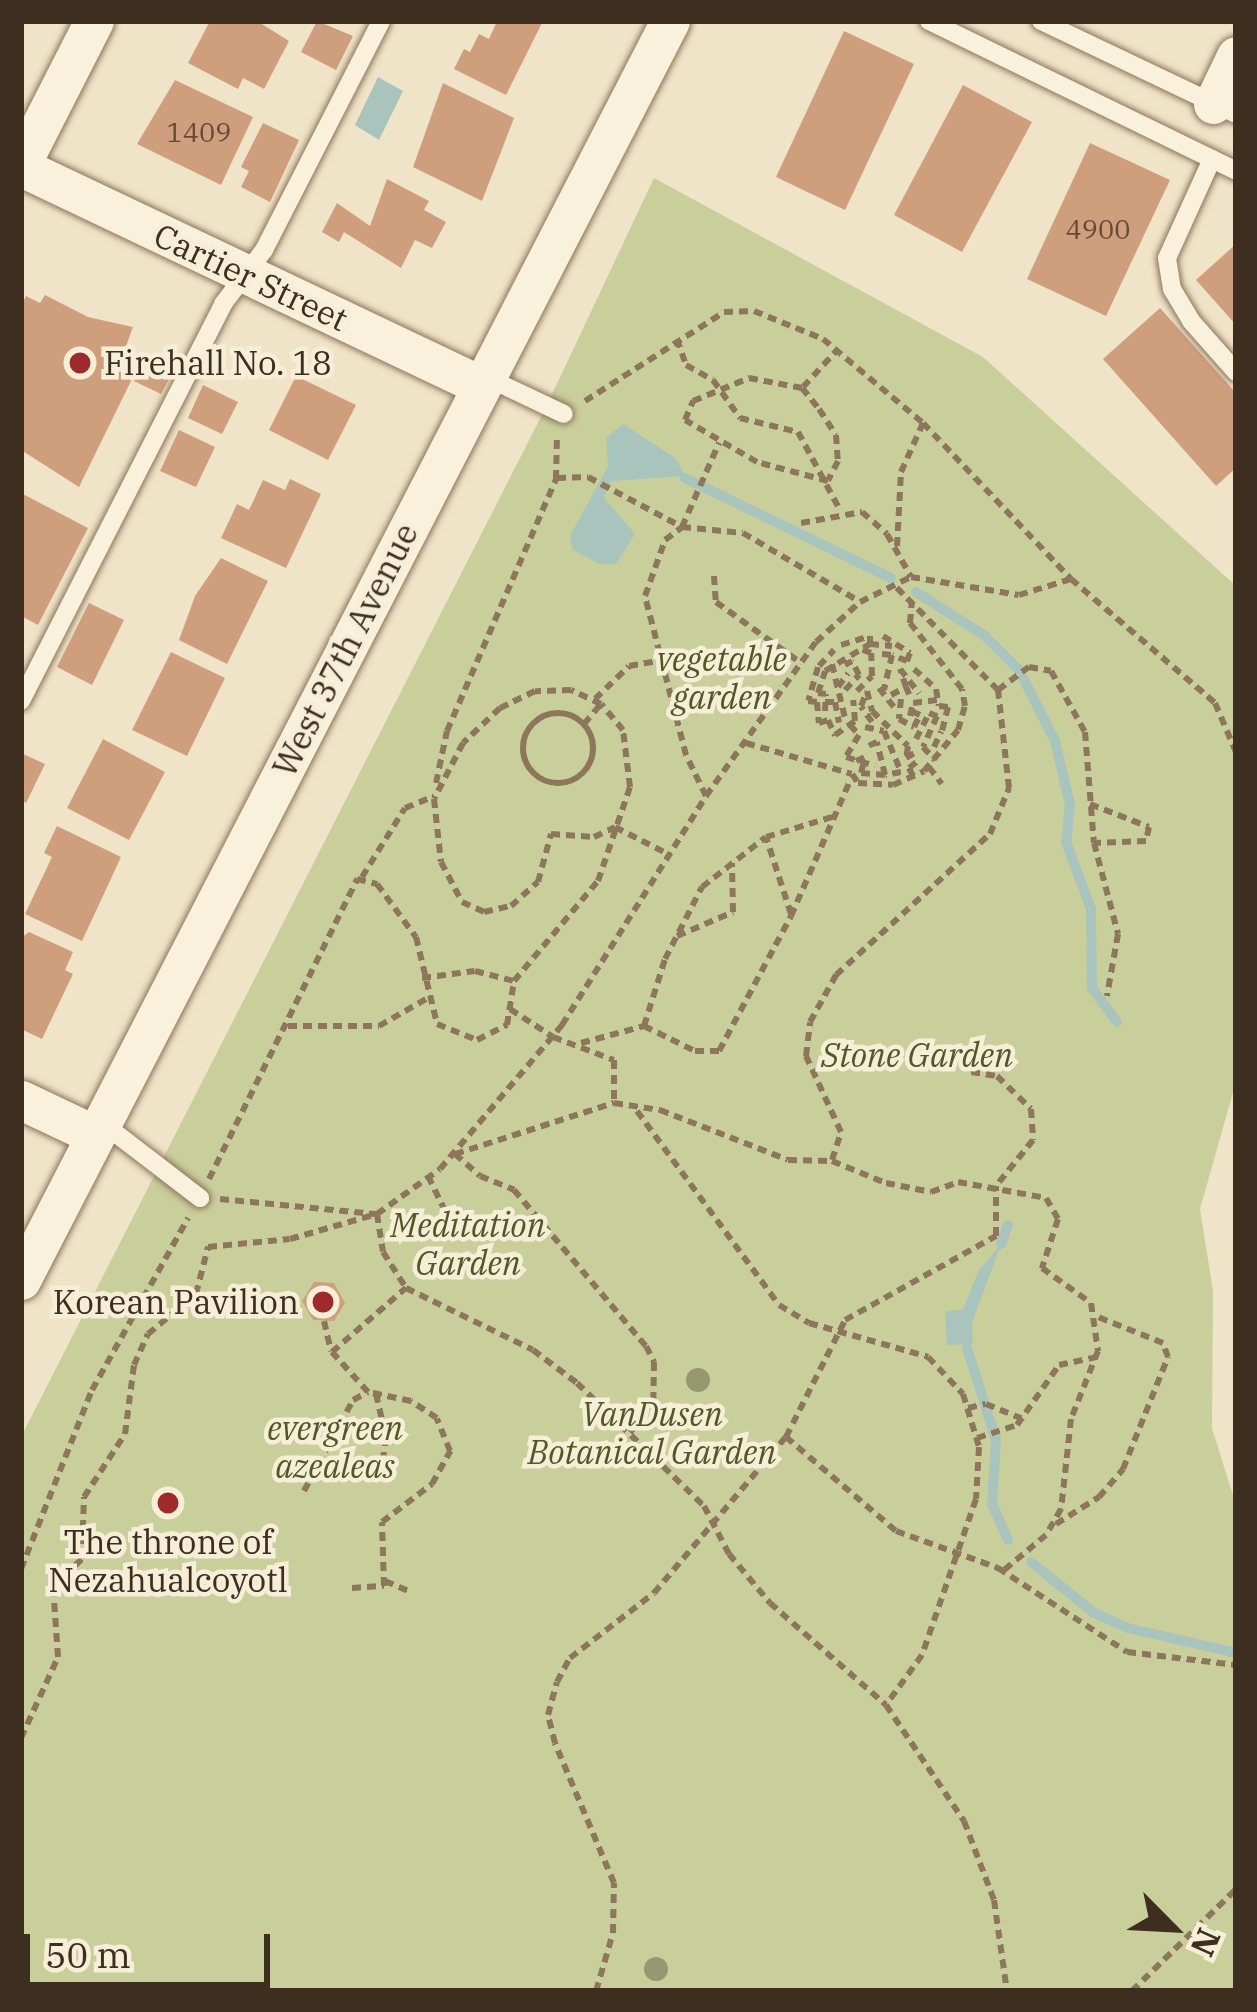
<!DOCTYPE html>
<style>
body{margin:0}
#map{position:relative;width:1257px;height:2012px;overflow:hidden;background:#f0e4c8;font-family:"IBM Plex Serif",serif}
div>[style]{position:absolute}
.green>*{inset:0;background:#c9cf9b}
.water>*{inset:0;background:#a9c4bc}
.stream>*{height:10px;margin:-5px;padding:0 5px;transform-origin:5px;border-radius:5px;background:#a9c4bc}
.building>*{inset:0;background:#cf9f7d}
.path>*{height:6px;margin-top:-3px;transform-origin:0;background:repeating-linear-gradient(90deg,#8d765c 0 9px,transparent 0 15px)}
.path>.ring{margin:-3px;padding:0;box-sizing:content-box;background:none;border:6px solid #8d765c;border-radius:50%}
.roads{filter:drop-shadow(0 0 3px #8d765c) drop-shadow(0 0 3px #8d765c)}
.service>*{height:18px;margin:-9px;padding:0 9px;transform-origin:9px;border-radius:9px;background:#faf1dc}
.minor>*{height:39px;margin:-19.5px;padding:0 19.5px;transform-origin:19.5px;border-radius:19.5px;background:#faf1dc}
.trees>*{width:24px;height:24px;margin:-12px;border-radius:50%;background:#96986f}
.dots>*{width:33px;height:33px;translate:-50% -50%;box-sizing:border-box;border:6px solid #f7eed8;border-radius:50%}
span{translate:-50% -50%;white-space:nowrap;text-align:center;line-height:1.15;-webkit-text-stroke:9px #f7eed8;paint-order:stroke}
.number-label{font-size:27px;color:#624a37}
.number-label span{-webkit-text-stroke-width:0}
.street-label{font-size:33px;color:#3d2e20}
.poi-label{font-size:33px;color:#3d2e20}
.left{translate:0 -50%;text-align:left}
.right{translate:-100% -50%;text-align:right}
.park-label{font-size:33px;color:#4d5a26;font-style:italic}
.frame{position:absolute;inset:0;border:24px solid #3d2e20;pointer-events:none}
.north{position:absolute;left:1113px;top:1868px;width:120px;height:120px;-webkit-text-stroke:9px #f7eed8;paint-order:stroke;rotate:114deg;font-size:33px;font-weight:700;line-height:48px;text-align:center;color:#3d2e20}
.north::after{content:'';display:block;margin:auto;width:42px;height:54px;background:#3d2e20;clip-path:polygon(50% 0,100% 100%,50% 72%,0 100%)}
.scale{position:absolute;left:24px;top:1934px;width:246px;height:54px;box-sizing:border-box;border:6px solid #3d2e20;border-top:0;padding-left:15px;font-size:36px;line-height:42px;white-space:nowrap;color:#3d2e20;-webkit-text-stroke:9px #f7eed8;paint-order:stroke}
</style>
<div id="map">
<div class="green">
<i style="clip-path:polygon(654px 178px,983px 357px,1236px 586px,1236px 1082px,1200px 1209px,1213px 1291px,1212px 1428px,1236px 1505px,1236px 1991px,21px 1991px,21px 1437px,546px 407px)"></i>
</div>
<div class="water">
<i style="clip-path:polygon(378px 77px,403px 91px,379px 140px,355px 125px)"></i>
<i style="clip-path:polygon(623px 424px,675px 458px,686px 476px,611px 481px,604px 498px,635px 534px,616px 564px,599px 564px,573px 550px,570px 536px,608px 466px,606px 438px)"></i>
<i style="clip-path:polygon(1001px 1244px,972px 1323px,973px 1344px,947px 1345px,945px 1312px,963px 1309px,979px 1270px)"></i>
</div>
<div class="stream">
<i style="left:685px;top:478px;width:229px;rotate:25.9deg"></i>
<i style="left:916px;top:592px;width:82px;rotate:32.5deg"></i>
<i style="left:985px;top:636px;width:48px;rotate:45deg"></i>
<i style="left:1023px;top:678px;width:71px;rotate:63.1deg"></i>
<i style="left:1055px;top:741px;width:66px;rotate:76.8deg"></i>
<i style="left:1070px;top:805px;width:37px;rotate:96deg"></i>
<i style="left:1066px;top:842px;width:72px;rotate:69.5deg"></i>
<i style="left:1091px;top:909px;width:79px;rotate:89.3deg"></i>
<i style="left:1092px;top:988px;width:42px;rotate:53.7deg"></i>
<i style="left:1001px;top:1244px;width:20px;rotate:-70deg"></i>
<i style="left:967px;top:1348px;width:96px;rotate:72.5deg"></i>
<i style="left:996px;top:1440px;width:64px;rotate:93.6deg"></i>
<i style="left:992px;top:1504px;width:39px;rotate:66deg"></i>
<i style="left:1031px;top:1562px;width:80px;rotate:38.9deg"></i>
<i style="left:1093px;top:1612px;width:38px;rotate:25deg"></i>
<i style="left:1128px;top:1628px;width:111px;rotate:13deg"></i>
</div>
<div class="building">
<i style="clip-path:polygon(210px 21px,257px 21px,289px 41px,264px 89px,243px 78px,238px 89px,188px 63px)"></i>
<i style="clip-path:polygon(317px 21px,353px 36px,336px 70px,301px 52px)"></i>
<i style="clip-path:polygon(497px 21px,543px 21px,506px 95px,454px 69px,464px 49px,470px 52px,479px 34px,489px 39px)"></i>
<i style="clip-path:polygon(844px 31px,914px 64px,845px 210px,776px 177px)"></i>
<i style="clip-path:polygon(175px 80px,253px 117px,221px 185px,137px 144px)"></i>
<i style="clip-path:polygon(443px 83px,514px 118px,482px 201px,413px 167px)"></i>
<i style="clip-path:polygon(963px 85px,1032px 122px,962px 252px,894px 215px)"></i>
<i style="clip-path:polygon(263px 123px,299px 140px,270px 202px,241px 187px,249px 171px,241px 167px)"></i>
<i style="clip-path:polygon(1090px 143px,1170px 180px,1106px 316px,1027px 279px)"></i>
<i style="clip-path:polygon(387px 179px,429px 201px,424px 210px,446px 222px,432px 248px,415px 240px,401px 268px,344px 232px,339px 242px,322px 232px,337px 203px,370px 226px)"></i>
<i style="clip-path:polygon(1236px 244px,1236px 325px,1196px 280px)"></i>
<i style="clip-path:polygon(45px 295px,88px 317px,133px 327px,121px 360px,131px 381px,79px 487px,21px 450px,21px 307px,26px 296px,40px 303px)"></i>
<i style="clip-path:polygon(1160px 308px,1236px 393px,1236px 468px,1216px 486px,1103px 359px)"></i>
<i style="clip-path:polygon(147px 354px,175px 368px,161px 394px,134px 381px)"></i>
<i style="clip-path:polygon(296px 376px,356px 405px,328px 460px,269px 430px)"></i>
<i style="clip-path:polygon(203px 385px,238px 402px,222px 434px,188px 418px)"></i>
<i style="clip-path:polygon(179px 430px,215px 447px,196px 487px,160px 471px)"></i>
<i style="clip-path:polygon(290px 479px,321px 494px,286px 568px,221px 538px,237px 504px,249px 510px,263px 480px,285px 490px)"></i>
<i style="clip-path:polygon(21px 493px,88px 528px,38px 625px,21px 616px)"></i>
<i style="clip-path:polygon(221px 558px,268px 581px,227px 664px,179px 640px,195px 596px)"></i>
<i style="clip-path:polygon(89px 603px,124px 620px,92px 685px,57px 667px)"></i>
<i style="clip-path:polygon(171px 652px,225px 678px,187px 756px,132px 730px)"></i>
<i style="clip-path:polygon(103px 739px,165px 772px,129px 840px,67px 808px)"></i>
<i style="clip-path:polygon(21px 753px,45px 764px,26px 803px,21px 800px)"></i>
<i style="clip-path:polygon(57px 826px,121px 857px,82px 941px,25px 914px,52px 857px,44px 853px)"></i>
<i style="clip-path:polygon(29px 932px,73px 952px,65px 970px,73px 974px,42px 1039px,21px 1029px,21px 938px)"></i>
<i style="clip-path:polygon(314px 1282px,334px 1283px,345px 1303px,334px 1321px,313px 1320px,302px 1301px)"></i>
</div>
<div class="path">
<i style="left:677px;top:339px;width:28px;rotate:71deg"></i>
<i style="left:686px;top:365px;width:31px;rotate:29deg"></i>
<i style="left:713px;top:380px;width:47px;rotate:54.6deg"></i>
<i style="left:740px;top:418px;width:60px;rotate:13.6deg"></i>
<i style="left:798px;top:432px;width:89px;rotate:61.7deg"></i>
<i style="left:749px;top:378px;width:54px;rotate:10.7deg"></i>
<i style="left:802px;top:388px;width:27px;rotate:51deg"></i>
<i style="left:819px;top:409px;width:31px;rotate:57deg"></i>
<i style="left:836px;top:435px;width:26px;rotate:86deg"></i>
<i style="left:838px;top:461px;width:22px;rotate:117deg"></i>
<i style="left:828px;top:481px;width:73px;rotate:-165deg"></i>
<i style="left:757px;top:462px;width:83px;rotate:-149.7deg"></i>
<i style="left:685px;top:420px;width:21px;rotate:-67deg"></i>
<i style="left:693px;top:401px;width:61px;rotate:-22.3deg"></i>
<i style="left:803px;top:387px;width:50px;rotate:-47.4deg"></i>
<i style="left:585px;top:401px;width:165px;rotate:-32.6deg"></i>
<i style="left:724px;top:312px;width:30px;rotate:-2deg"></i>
<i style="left:754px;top:311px;width:74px;rotate:22.1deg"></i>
<i style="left:823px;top:339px;width:131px;rotate:40deg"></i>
<i style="left:923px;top:423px;width:215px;rotate:46.5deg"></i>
<i style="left:1071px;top:579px;width:190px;rotate:40.7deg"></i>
<i style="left:1215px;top:703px;width:53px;rotate:66.8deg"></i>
<i style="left:557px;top:478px;width:31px;rotate:-2deg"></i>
<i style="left:588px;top:477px;width:106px;rotate:28deg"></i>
<i style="left:682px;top:527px;width:92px;rotate:-66.2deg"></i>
<i style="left:801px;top:523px;width:62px;rotate:-10.2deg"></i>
<i style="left:862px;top:512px;width:33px;rotate:41deg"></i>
<i style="left:887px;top:534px;width:49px;rotate:60.8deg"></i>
<i style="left:897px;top:546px;width:74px;rotate:-86.9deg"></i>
<i style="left:901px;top:472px;width:54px;rotate:-65.8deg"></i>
<i style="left:714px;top:576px;width:26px;rotate:86deg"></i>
<i style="left:716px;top:602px;width:105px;rotate:35.7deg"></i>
<i style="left:883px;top:636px;width:32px;rotate:32deg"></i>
<i style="left:910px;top:653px;width:9px;rotate:111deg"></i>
<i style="left:907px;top:661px;width:16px;rotate:-158deg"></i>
<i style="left:841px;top:645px;width:30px;rotate:-17deg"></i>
<i style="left:870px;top:636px;width:8px;rotate:90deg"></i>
<i style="left:870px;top:644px;width:22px;rotate:5deg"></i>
<i style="left:882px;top:654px;width:10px;rotate:6deg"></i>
<i style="left:892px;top:655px;width:36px;rotate:103deg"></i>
<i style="left:832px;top:664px;width:56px;rotate:76.5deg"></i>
<i style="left:819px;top:666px;width:22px;rotate:-47deg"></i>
<i style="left:818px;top:667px;width:35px;rotate:106deg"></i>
<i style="left:808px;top:701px;width:9px;rotate:6deg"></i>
<i style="left:817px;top:702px;width:21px;rotate:85deg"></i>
<i style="left:819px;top:723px;width:9px;rotate:-18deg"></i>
<i style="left:828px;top:720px;width:17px;rotate:65deg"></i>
<i style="left:835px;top:735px;width:24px;rotate:-35deg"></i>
<i style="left:855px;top:721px;width:21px;rotate:-95deg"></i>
<i style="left:914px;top:669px;width:30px;rotate:42deg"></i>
<i style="left:936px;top:689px;width:17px;rotate:80deg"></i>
<i style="left:939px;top:706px;width:9px;rotate:6deg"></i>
<i style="left:948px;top:707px;width:25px;rotate:104deg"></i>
<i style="left:838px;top:687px;width:17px;rotate:-54deg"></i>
<i style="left:906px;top:687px;width:19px;rotate:-108deg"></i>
<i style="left:900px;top:669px;width:31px;rotate:52deg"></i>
<i style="left:879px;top:688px;width:24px;rotate:52deg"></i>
<i style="left:845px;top:690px;width:21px;rotate:-47deg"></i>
<i style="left:859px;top:675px;width:16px;rotate:-117deg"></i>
<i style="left:852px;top:661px;width:8px;rotate:150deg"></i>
<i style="left:998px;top:690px;width:39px;rotate:-37deg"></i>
<i style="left:1029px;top:667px;width:22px;rotate:10deg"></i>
<i style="left:1051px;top:671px;width:70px;rotate:60.9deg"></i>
<i style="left:1085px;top:732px;width:111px;rotate:85.4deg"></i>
<i style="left:1094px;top:843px;width:94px;rotate:75.2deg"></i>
<i style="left:1118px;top:934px;width:63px;rotate:100.1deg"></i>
<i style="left:857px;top:691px;width:21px;rotate:-45deg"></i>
<i style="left:872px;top:676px;width:23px;rotate:-92deg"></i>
<i style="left:871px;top:653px;width:14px;rotate:-159deg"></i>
<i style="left:891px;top:695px;width:17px;rotate:-28deg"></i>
<i style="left:906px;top:687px;width:8px;rotate:67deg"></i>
<i style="left:595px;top:699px;width:47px;rotate:-44.1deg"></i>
<i style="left:629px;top:666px;width:36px;rotate:-10deg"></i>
<i style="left:901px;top:699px;width:20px;rotate:96deg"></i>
<i style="left:899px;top:719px;width:17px;rotate:28deg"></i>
<i style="left:914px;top:727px;width:13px;rotate:-63deg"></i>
<i style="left:920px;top:715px;width:10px;rotate:-156deg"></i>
<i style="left:825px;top:702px;width:10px"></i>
<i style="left:835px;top:702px;width:21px;rotate:79deg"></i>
<i style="left:825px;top:711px;width:17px;rotate:-87deg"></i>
<i style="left:826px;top:694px;width:8px;rotate:-173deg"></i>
<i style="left:818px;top:693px;width:23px;rotate:-72deg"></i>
<i style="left:825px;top:671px;width:52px;rotate:-31deg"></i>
<i class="ring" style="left:523px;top:713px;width:64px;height:64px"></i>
<i style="left:910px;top:716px;width:13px;rotate:-77deg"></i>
<i style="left:913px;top:703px;width:24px;rotate:-7deg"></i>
<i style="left:872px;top:722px;width:19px;rotate:-125deg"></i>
<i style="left:861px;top:706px;width:16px;rotate:-68deg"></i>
<i style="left:867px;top:691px;width:21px;rotate:76deg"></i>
<i style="left:872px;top:711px;width:50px;rotate:44.2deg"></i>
<i style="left:908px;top:746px;width:12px;rotate:99deg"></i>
<i style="left:906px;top:758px;width:12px;rotate:-31deg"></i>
<i style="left:584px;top:724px;width:26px;rotate:-50deg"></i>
<i style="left:850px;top:725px;width:13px;rotate:48deg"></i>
<i style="left:859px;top:735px;width:26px;rotate:121deg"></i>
<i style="left:846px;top:757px;width:30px;rotate:17deg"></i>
<i style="left:865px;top:727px;width:19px;rotate:12deg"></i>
<i style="left:884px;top:731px;width:44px;rotate:67.5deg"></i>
<i style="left:901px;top:772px;width:16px;rotate:169deg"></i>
<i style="left:916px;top:739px;width:29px;rotate:-63deg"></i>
<i style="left:929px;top:713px;width:9px;rotate:21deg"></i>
<i style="left:937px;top:716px;width:34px;rotate:114deg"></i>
<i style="left:923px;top:747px;width:18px;rotate:47deg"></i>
<i style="left:746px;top:743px;width:110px;rotate:16.3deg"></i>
<i style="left:852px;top:774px;width:11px;rotate:56deg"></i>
<i style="left:858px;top:783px;width:35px;rotate:3deg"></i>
<i style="left:893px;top:785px;width:34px;rotate:-24deg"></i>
<i style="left:924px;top:771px;width:53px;rotate:-50.3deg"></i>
<i style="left:958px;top:730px;width:25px;rotate:-74deg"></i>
<i style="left:965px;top:706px;width:17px;rotate:-100deg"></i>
<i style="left:962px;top:689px;width:84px;rotate:-128.2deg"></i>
<i style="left:910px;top:623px;width:21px;rotate:-85deg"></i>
<i style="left:934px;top:747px;width:17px;rotate:-65deg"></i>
<i style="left:856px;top:761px;width:12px;rotate:-24deg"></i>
<i style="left:863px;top:765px;width:8px;rotate:104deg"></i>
<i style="left:861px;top:773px;width:24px;rotate:5deg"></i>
<i style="left:885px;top:775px;width:34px;rotate:-104deg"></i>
<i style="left:877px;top:742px;width:12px;rotate:156deg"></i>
<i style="left:929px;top:767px;width:21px;rotate:53deg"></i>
<i style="left:913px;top:776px;width:9px;rotate:-117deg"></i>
<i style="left:909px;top:768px;width:11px;rotate:-38deg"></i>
<i style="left:436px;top:783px;width:53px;rotate:-78.1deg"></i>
<i style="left:447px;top:731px;width:275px;rotate:-66.6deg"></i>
<i style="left:556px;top:479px;width:43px;rotate:-88.7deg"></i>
<i style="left:706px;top:796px;width:46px;rotate:-116deg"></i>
<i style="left:686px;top:755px;width:164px;rotate:-104.5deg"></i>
<i style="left:645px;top:596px;width:59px;rotate:-70.3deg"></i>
<i style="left:665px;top:540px;width:21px;rotate:-37deg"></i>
<i style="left:682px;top:527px;width:61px;rotate:5.6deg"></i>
<i style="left:743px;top:533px;width:134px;rotate:30.4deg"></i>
<i style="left:1090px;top:804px;width:63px;rotate:21.3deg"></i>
<i style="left:1149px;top:827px;width:14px;rotate:102deg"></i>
<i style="left:1146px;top:841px;width:52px;rotate:177.8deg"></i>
<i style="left:615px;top:827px;width:62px;rotate:27deg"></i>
<i style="left:362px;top:877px;width:81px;rotate:-58.1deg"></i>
<i style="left:405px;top:808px;width:31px;rotate:-22deg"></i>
<i style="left:791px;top:914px;width:81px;rotate:-108deg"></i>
<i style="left:766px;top:837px;width:72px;rotate:-16.9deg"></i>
<i style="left:677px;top:936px;width:61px;rotate:-23.2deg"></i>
<i style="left:733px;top:912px;width:49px;rotate:-91.2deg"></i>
<i style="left:422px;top:978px;width:53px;rotate:-7.5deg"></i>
<i style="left:475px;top:971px;width:40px;rotate:14.4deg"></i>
<i style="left:510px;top:1009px;width:51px;rotate:33.1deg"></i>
<i style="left:553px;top:1037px;width:65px;rotate:20.7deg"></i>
<i style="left:614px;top:1060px;width:43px;rotate:90deg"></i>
<i style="left:288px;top:1026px;width:91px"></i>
<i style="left:379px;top:1026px;width:54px;rotate:-29.9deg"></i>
<i style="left:644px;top:1026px;width:70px;rotate:-72.6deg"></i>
<i style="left:665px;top:959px;width:81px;rotate:-62.8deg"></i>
<i style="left:702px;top:887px;width:81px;rotate:-38deg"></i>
<i style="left:581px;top:1043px;width:65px;rotate:-15.1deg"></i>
<i style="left:644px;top:1026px;width:57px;rotate:26.1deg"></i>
<i style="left:695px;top:1051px;width:24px"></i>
<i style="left:719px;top:1051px;width:153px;rotate:-61.9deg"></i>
<i style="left:791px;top:916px;width:147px;rotate:-66.4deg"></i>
<i style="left:971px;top:1072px;width:26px;rotate:9deg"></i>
<i style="left:997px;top:1076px;width:47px;rotate:44.1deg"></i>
<i style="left:1031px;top:1109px;width:31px;rotate:86deg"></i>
<i style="left:1033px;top:1140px;width:59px;rotate:128.8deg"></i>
<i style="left:637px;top:1111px;width:240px;rotate:53.8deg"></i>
<i style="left:779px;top:1305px;width:35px;rotate:31deg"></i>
<i style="left:809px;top:1323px;width:124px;rotate:15.9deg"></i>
<i style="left:928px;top:1357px;width:51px;rotate:46.6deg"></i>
<i style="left:963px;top:1394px;width:55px;rotate:73.2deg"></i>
<i style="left:979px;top:1447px;width:52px;rotate:93.3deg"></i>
<i style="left:976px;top:1499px;width:165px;rotate:109.1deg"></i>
<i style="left:922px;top:1655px;width:62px;rotate:125.8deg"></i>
<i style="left:455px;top:1154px;width:167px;rotate:-17.8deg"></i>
<i style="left:614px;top:1103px;width:47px;rotate:8.7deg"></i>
<i style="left:660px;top:1110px;width:137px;rotate:21.3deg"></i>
<i style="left:788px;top:1160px;width:44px;rotate:1.3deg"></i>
<i style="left:832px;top:1161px;width:58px;rotate:22.2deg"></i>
<i style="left:886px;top:1183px;width:46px;rotate:11.3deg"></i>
<i style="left:931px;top:1192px;width:29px;rotate:-20deg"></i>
<i style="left:958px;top:1182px;width:89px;rotate:10.3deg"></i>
<i style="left:1046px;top:1198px;width:24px;rotate:60deg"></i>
<i style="left:1058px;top:1219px;width:52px;rotate:108.1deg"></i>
<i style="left:1042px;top:1268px;width:60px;rotate:35.5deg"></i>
<i style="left:1091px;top:1303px;width:49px;rotate:81.7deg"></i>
<i style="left:1098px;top:1351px;width:73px;rotate:111.7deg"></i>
<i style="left:1071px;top:1419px;width:91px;rotate:96.3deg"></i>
<i style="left:1061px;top:1509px;width:30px;rotate:120deg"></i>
<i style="left:1046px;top:1535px;width:56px;rotate:140.1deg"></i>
<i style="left:455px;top:1154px;width:33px;rotate:41deg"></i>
<i style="left:480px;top:1176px;width:37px;rotate:22deg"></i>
<i style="left:514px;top:1190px;width:204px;rotate:49.8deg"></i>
<i style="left:646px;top:1346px;width:18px;rotate:63deg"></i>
<i style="left:654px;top:1362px;width:39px;rotate:91deg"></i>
<i style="left:653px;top:1401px;width:44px;rotate:125.8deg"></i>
<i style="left:832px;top:1160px;width:29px;rotate:-72deg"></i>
<i style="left:841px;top:1132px;width:84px;rotate:-114.7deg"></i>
<i style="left:806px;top:1056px;width:34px;rotate:-83deg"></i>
<i style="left:810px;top:1022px;width:54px;rotate:-61deg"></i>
<i style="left:836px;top:975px;width:209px;rotate:-42.5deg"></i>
<i style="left:990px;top:834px;width:50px;rotate:-67.6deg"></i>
<i style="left:1009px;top:788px;width:99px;rotate:-96.4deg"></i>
<i style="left:998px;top:690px;width:149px;rotate:-134.7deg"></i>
<i style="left:428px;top:1176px;width:50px;rotate:63.9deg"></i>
<i style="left:209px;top:1179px;width:335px;rotate:-63.7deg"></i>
<i style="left:357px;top:879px;width:21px;rotate:14deg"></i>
<i style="left:377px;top:884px;width:66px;rotate:53.7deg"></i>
<i style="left:416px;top:937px;width:89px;rotate:76.4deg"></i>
<i style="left:437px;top:1024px;width:43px;rotate:21.8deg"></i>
<i style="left:477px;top:1040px;width:34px;rotate:-27deg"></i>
<i style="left:507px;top:1025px;width:45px;rotate:-81deg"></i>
<i style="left:514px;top:981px;width:131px;rotate:-50deg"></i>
<i style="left:598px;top:881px;width:99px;rotate:-71.2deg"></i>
<i style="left:630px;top:787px;width:57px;rotate:-97deg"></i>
<i style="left:623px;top:730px;width:34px;rotate:-130deg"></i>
<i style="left:601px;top:704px;width:33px;rotate:-155deg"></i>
<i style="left:571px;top:690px;width:36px;rotate:178deg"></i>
<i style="left:535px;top:691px;width:39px;rotate:154deg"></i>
<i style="left:500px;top:708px;width:51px;rotate:136.6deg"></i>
<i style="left:463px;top:743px;width:63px;rotate:117.4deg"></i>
<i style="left:434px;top:799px;width:63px;rotate:83.7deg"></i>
<i style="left:441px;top:862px;width:45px;rotate:62.3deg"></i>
<i style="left:462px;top:902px;width:24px;rotate:24deg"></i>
<i style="left:484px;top:912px;width:28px;rotate:-13deg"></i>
<i style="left:511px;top:906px;width:36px;rotate:-42deg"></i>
<i style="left:538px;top:882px;width:50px;rotate:-74.8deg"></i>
<i style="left:551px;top:834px;width:43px;rotate:4deg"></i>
<i style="left:594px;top:837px;width:23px;rotate:-25deg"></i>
<i style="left:220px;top:1199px;width:158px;rotate:5.5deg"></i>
<i style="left:377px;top:1214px;width:77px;rotate:-35.5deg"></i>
<i style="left:440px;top:1169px;width:189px;rotate:-49.7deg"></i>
<i style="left:562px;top:1025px;width:271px;rotate:-57.8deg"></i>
<i style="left:706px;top:796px;width:189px;rotate:-54.5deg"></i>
<i style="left:816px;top:642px;width:59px;rotate:-42.3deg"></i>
<i style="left:860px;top:602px;width:57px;rotate:-26.1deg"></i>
<i style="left:911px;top:577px;width:109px;rotate:9.5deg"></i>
<i style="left:1019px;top:595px;width:54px;rotate:-17.1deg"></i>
<i style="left:324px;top:1321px;width:31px;rotate:77deg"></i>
<i style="left:376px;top:1394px;width:44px;rotate:76.9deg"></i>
<i style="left:386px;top:1437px;width:30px;rotate:98deg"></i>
<i style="left:968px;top:1408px;width:18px;rotate:-13deg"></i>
<i style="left:986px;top:1404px;width:38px;rotate:22deg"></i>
<i style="left:786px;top:1437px;width:145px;rotate:40.5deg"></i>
<i style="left:896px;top:1531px;width:109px;rotate:19.9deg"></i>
<i style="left:998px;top:1568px;width:154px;rotate:33.1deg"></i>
<i style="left:1127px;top:1652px;width:110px;rotate:6.8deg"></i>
<i style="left:977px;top:1438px;width:42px;rotate:-18deg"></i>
<i style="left:1017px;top:1425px;width:73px;rotate:-55deg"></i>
<i style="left:1059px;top:1365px;width:38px;rotate:-12deg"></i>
<i style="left:304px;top:1491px;width:103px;rotate:-61.7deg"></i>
<i style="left:353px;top:1400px;width:17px;rotate:-28deg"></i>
<i style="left:1056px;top:1524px;width:51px;rotate:-32.1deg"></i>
<i style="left:1099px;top:1497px;width:37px;rotate:-49deg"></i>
<i style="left:1123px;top:1469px;width:121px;rotate:-68.1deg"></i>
<i style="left:1168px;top:1357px;width:15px;rotate:-110deg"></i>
<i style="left:1163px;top:1343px;width:70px;rotate:-158.2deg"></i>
<i style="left:21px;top:1569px;width:193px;rotate:-68.4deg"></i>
<i style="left:92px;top:1390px;width:197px;rotate:-60.8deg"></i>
<i style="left:385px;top:1581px;width:28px;rotate:23deg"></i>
<i style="left:352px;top:1588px;width:32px;rotate:-4deg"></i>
<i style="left:384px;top:1586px;width:64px;rotate:-91.8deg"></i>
<i style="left:382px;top:1522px;width:63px;rotate:-37.2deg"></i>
<i style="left:432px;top:1484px;width:38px;rotate:-61deg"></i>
<i style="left:450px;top:1451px;width:35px;rotate:-112deg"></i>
<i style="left:437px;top:1418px;width:31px;rotate:-147deg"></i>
<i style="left:411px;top:1401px;width:44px;rotate:-168.2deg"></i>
<i style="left:368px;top:1392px;width:54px;rotate:-132deg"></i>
<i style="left:332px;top:1352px;width:98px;rotate:-40.9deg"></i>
<i style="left:21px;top:1738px;width:89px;rotate:-65.4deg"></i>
<i style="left:58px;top:1657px;width:71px;rotate:-94deg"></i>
<i style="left:53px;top:1586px;width:40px;rotate:-43deg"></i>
<i style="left:82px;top:1559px;width:62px;rotate:-88.2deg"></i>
<i style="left:84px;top:1497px;width:75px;rotate:-56.9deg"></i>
<i style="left:125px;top:1434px;width:70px;rotate:-82.6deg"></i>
<i style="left:134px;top:1365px;width:34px;rotate:-66deg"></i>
<i style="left:148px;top:1334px;width:62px;rotate:-39.8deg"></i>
<i style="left:196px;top:1294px;width:49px;rotate:-75.7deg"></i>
<i style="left:208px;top:1247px;width:82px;rotate:-5.6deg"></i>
<i style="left:290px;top:1239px;width:91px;rotate:-16deg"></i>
<i style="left:377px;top:1214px;width:38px;rotate:81deg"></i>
<i style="left:383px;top:1252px;width:43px;rotate:57.4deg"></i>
<i style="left:406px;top:1288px;width:141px;rotate:26deg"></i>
<i style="left:533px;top:1350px;width:55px;rotate:36.9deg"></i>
<i style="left:577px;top:1383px;width:177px;rotate:44.1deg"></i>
<i style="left:704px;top:1506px;width:54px;rotate:62.5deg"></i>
<i style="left:729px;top:1554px;width:64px;rotate:50.1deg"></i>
<i style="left:770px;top:1603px;width:154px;rotate:41.3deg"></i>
<i style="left:886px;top:1705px;width:140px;rotate:56.1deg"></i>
<i style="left:964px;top:1821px;width:85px;rotate:69.2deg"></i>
<i style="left:994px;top:1900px;width:92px;rotate:81.9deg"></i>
<i style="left:596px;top:1991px;width:60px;rotate:-73.7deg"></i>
<i style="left:613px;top:1933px;width:50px;rotate:-88.9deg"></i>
<i style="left:614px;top:1883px;width:152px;rotate:-112.9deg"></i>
<i style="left:555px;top:1743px;width:29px;rotate:-104deg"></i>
<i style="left:548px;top:1715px;width:34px;rotate:-75deg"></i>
<i style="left:557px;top:1682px;width:27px;rotate:-62deg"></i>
<i style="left:570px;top:1658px;width:106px;rotate:-37.7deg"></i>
<i style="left:654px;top:1593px;width:204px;rotate:-49.8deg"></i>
<i style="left:786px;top:1437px;width:131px;rotate:-63.2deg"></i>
<i style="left:845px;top:1320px;width:173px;rotate:-29.1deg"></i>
<i style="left:996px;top:1236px;width:50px;rotate:-90deg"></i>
<i style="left:1132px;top:1991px;width:146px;rotate:-44.4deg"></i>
</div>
<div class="roads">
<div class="service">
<i style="left:929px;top:21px;width:342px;rotate:26deg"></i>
<i style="left:1041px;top:21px;width:216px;rotate:25.5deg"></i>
<i style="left:1212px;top:159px;width:109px;rotate:114.4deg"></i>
<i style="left:1167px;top:258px;width:31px;rotate:81deg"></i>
<i style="left:1172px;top:289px;width:37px;rotate:59deg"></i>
<i style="left:1191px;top:321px;width:68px;rotate:48.6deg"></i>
<i style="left:486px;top:377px;width:86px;rotate:25.4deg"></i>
<i style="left:21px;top:701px;width:445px;rotate:-63deg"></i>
<i style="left:223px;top:304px;width:68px;rotate:-52.8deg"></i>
<i style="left:264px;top:250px;width:257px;rotate:-62.9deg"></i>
<i style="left:101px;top:1122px;width:125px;rotate:37.5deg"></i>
</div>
<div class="minor">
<i style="left:1213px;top:104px;width:53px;rotate:-64.4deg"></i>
<i style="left:21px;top:164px;width:161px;rotate:-63deg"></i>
<i style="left:21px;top:167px;width:510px;rotate:25.41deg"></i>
<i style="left:21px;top:1100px;width:82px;rotate:25.3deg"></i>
<i style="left:21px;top:1280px;width:1416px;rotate:-62.73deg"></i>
</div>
</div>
<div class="trees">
<i style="left:698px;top:1380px"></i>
<i style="left:656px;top:1969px"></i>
</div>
<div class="dots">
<i style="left:80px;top:363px;background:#9e2a2b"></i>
<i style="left:323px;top:1302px;background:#9e2a2b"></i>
<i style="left:168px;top:1503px;background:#9e2a2b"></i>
</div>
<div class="number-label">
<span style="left:199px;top:132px">1409</span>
<span style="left:1098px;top:229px">4900</span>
</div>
<div class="street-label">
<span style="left:251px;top:277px;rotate:25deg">Cartier Street</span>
<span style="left:345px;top:650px;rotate:-63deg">West 37th Avenue</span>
</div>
<div class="poi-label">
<span class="left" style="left:104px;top:363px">Firehall No. 18</span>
<span class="right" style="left:299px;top:1302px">Korean Pavilion</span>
<span style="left:168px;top:1561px">The throne of<br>Nezahualcoyotl</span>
</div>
<div class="park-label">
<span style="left:722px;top:678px">vegetable<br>garden</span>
<span style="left:917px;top:1055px">Stone Garden</span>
<span style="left:468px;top:1244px">Meditation<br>Garden</span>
<span style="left:652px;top:1433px">VanDusen<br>Botanical Garden</span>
<span style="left:335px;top:1447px">evergreen<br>azealeas</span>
</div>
<div class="frame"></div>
<div class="north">N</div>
<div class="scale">50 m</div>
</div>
